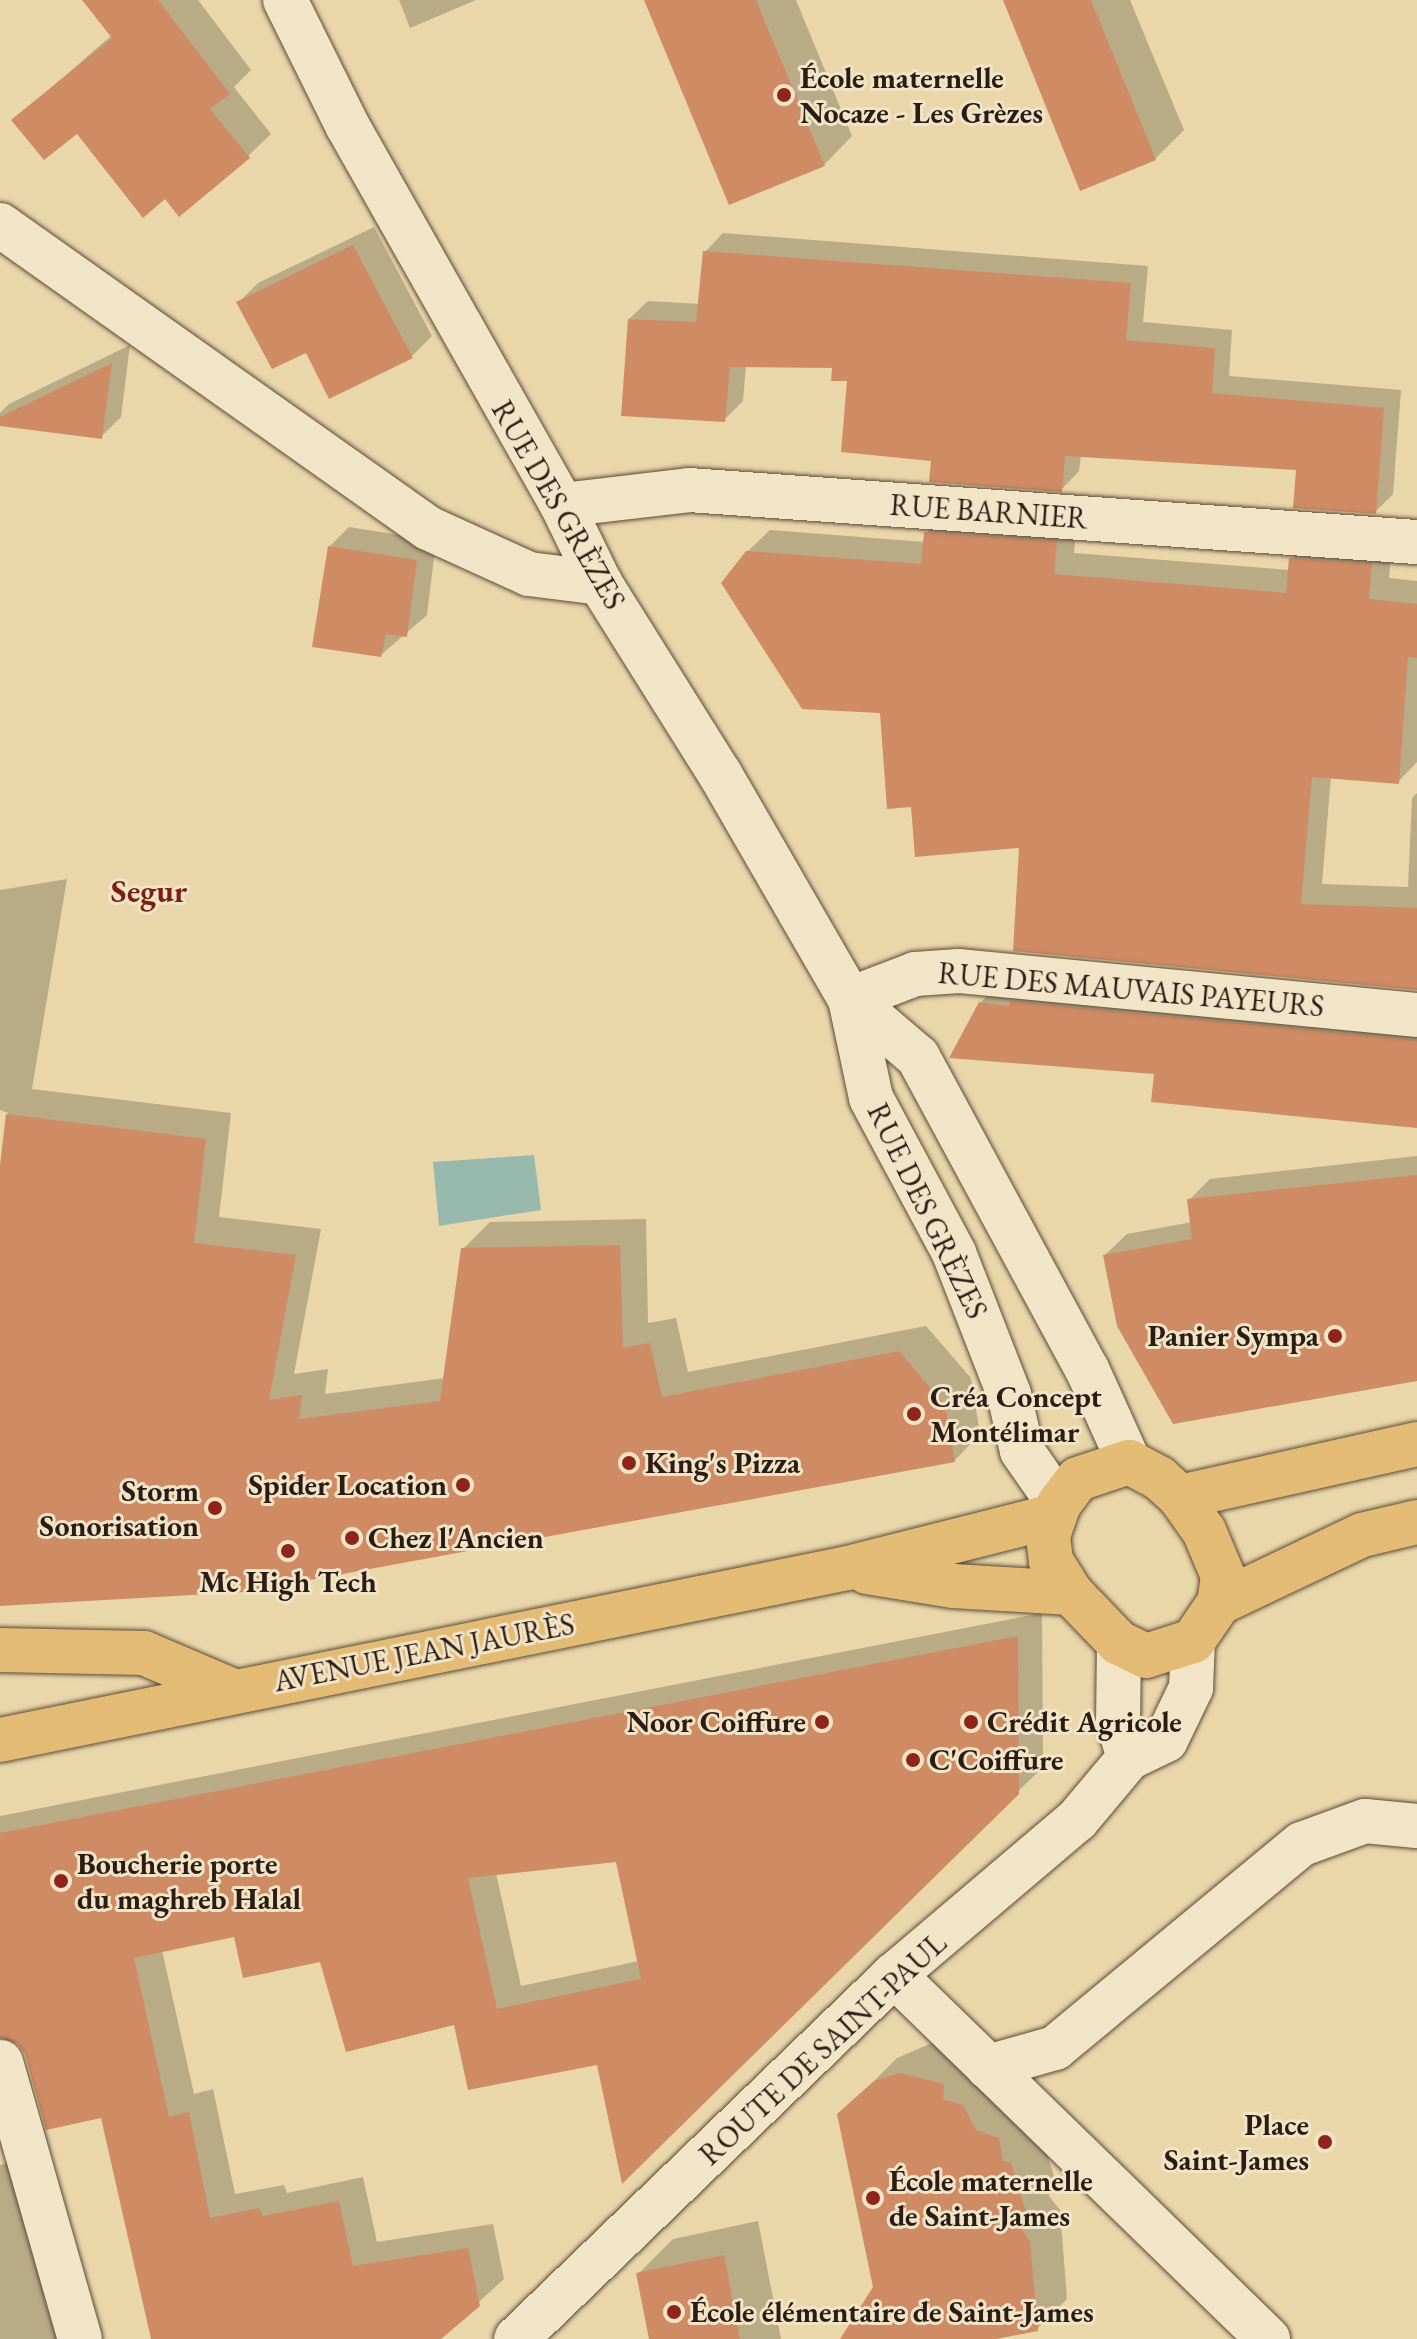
<!DOCTYPE html>
<meta charset="utf-8">
<style>
body{margin:0}
#map{position:relative;width:1417px;height:2339px;overflow:hidden;background:#e9d6a9;font-family:"EB Garamond",serif}
div>[style]{position:absolute}
.water>*{inset:0;background:#97b9ad}
.shadow>*{inset:0;background:#0003}
.building>*{inset:0;background:#cf8b64}
.roads{filter:drop-shadow(0 0 2px #5a4b3a) drop-shadow(0 0 2px #5a4b3a)}
.minor>*{height:44px;margin:-22px;padding:0 22px;transform-origin:22px;border-radius:22px;background:#f1e4c7}
.major>*{height:44px;margin:-22px;padding:0 22px;transform-origin:22px;border-radius:22px;background:#e4bb74}
.dots>*{width:22px;height:22px;translate:-50% -50%;box-sizing:border-box;border:4px solid #f1e4c7;border-radius:50%}
span{translate:-50% -50%;white-space:nowrap;text-align:center;line-height:1.15;-webkit-text-stroke:6px #f1e4c7;paint-order:stroke}
.poi-label{font-size:30px;color:#2b1d15;font-weight:700}
.left{translate:0 -50%;text-align:left}
.right{translate:-100% -50%;text-align:right}
.street-label{font-size:30px;color:#2b1d15}
.neighbourhood-label{font-size:32px;color:#7a1f14;font-weight:700}
</style>
<div id="map">
<div class="water">
<i style="clip-path:polygon(534px 1155px,541px 1210px,439px 1226px,433px 1162px)"></i>
</div>
<div class="shadow">
<i style="clip-path:polygon(106px 0,198px 0,251px 70px,234px 87px,271px 134px,248px 156px,165px 196px,78px 131px,14px 120px,112px 35px)"></i>
<i style="clip-path:polygon(399px 0,476px 0,410px 28px)"></i>
<i style="clip-path:polygon(646px 0,796px 0,852px 136px,824px 165px)"></i>
<i style="clip-path:polygon(1005px 0,1130px 0,1184px 130px,1155px 159px)"></i>
<i style="clip-path:polygon(374px 227px,432px 336px,412px 356px,238px 303px,258px 283px)"></i>
<i style="clip-path:polygon(723px 233px,1148px 266px,1143px 322px,1232px 330px,1229px 376px,1401px 390px,1393px 494px,1375px 512px,1298px 468px,1081px 455px,1079px 471px,1061px 490px,933px 459px,834px 366px,746px 365px,743px 401px,724px 420px,629px 319px,648px 301px,700px 304px,705px 252px)"></i>
<i style="clip-path:polygon(130px 345px,121px 417px,101px 437px,0 424px,0 413px,9px 404px)"></i>
<i style="clip-path:polygon(948px 511px,1077px 520px,1074px 553px,1290px 570px,1291px 559px,1313px 537px,1392px 543px,1389px 578px,1417px 581px,1417px 762px,1398px 782px,1331px 776px,1322px 884px,1408px 887px,1412px 798px,1417px 793px,1417px 988px,912px 805px,882px 711px,747px 552px,770px 530px,925px 542px,926px 533px)"></i>
<i style="clip-path:polygon(349px 527px,436px 541px,427px 615px,381px 655px,329px 547px)"></i>
<i style="clip-path:polygon(67px 879px,32px 1089px,231px 1113px,219px 1217px,321px 1229px,294px 1374px,328px 1369px,325px 1394px,445px 1378px,463px 1249px,490px 1222px,646px 1219px,648px 1323px,676px 1318px,688px 1372px,926px 1326px,971px 1378px,980px 1434px,954px 1461px,0 1603px,0 1181px,8px 1113px,0 1110px,0 890px)"></i>
<i style="clip-path:polygon(1002px 981px,1417px 1017px,1417px 1126px,1157px 1072px,980px 1003px)"></i>
<i style="clip-path:polygon(1417px 1156px,1417px 1379px,1105px 1255px,1127px 1234px,1192px 1222px,1189px 1200px,1210px 1179px)"></i>
<i style="clip-path:polygon(evenodd,1042px 1613px,1043px 1767px,623px 2180px,599px 2063px,456px 2022px,321px 1960px,236px 1935px,162px 1950px,194px 2094px,213px 2089px,235px 2194px,284px 2185px,287px 2193px,363px 2177px,377px 2242px,493px 2224px,504px 2279px,438px 2339px,153px 2339px,102px 2116px,0 1988px,0 1816px,1042px 1613px,617px 1860px,639px 1961px,521px 1986px,496px 1873px,617px 1860px)"></i>
<i style="clip-path:polygon(932px 2043px,974px 2054px,1041px 2133px,1056px 2183px,1049px 2196px,1060px 2210px,1067px 2299px,1037px 2329px,984px 2339px,842px 2339px,875px 2287px,840px 2115px,897px 2058px)"></i>
<i style="clip-path:polygon(33px 2157px,83px 2339px,0 2339px,0 2165px)"></i>
<i style="clip-path:polygon(758px 2221px,781px 2339px,651px 2339px,638px 2274px,673px 2239px)"></i>
</div>
<div class="building">
<i style="clip-path:polygon(82px 0,158px 0,230px 94px,210px 109px,250px 158px,179px 217px,165px 199px,143px 218px,77px 134px,44px 160px,11px 120px,112px 38px)"></i>
<i style="clip-path:polygon(644px 0,756px 0,825px 166px,729px 205px)"></i>
<i style="clip-path:polygon(1003px 0,1091px 0,1156px 160px,1080px 191px)"></i>
<i style="clip-path:polygon(353px 245px,413px 358px,329px 399px,306px 353px,272px 369px,236px 302px)"></i>
<i style="clip-path:polygon(703px 251px,1131px 283px,1126px 340px,1215px 348px,1212px 393px,1384px 408px,1376px 514px,1293px 508px,1296px 470px,1065px 456px,1062px 492px,929px 482px,931px 461px,841px 452px,847px 381px,831px 381px,832px 368px,730px 367px,725px 422px,621px 416px,628px 319px,696px 322px)"></i>
<i style="clip-path:polygon(112px 363px,102px 439px,0 426px,0 417px)"></i>
<i style="clip-path:polygon(924px 532px,1057px 541px,1054px 574px,1286px 593px,1289px 558px,1372px 564px,1369px 599px,1417px 604px,1417px 658px,1408px 657px,1399px 784px,1312px 777px,1301px 904px,1417px 908px,1417px 990px,1013px 951px,1019px 848px,915px 857px,911px 807px,887px 809px,880px 713px,802px 709px,721px 583px,746px 551px,921px 564px)"></i>
<i style="clip-path:polygon(328px 546px,417px 560px,407px 637px,386px 634px,381px 657px,312px 647px)"></i>
<i style="clip-path:polygon(1010px 1001px,1417px 1040px,1417px 1128px,1151px 1102px,1154px 1074px,949px 1058px,979px 1002px,1009px 1006px)"></i>
<i style="clip-path:polygon(6px 1114px,206px 1139px,194px 1243px,296px 1255px,269px 1400px,302px 1395px,299px 1419px,440px 1401px,461px 1248px,620px 1245px,623px 1348px,650px 1343px,662px 1397px,899px 1351px,945px 1405px,955px 1462px,244px 1592px,0 1606px,0 1165px)"></i>
<i style="clip-path:polygon(1417px 1175px,1417px 1381px,1173px 1424px,1117px 1326px,1103px 1255px,1192px 1239px,1187px 1199px)"></i>
<i style="clip-path:polygon(evenodd,1018px 1636px,1019px 1794px,622px 2184px,597px 2065px,468px 2090px,454px 2025px,346px 2052px,320px 1962px,243px 1978px,234px 1937px,134px 1958px,169px 2117px,189px 2112px,210px 2218px,259px 2208px,263px 2216px,339px 2201px,353px 2266px,468px 2248px,480px 2306px,441px 2339px,151px 2339px,101px 2118px,46px 2130px,25px 2054px,18px 2044px,0 2038px,0 1833px,1018px 1636px,616px 1862px,641px 1979px,497px 2009px,468px 1878px,616px 1862px)"></i>
<i style="clip-path:polygon(900px 2073px,944px 2084px,943px 2099px,963px 2105px,976px 2130px,999px 2138px,1003px 2161px,1011px 2163px,1027px 2215px,1020px 2227px,1030px 2241px,1038px 2331px,996px 2339px,840px 2339px,873px 2287px,837px 2114px,874px 2081px)"></i>
<i style="clip-path:polygon(724px 2255px,740px 2339px,649px 2339px,636px 2273px)"></i>
</div>
<div class="roads">
<div class="minor">
<i style="left:285px;top:0;width:140px;rotate:63.6deg"></i>
<i style="left:347px;top:125px;width:437px;rotate:60.5deg"></i>
<i style="left:562px;top:505px;width:87px;rotate:64deg"></i>
<i style="left:600px;top:583px;width:226px;rotate:57.9deg"></i>
<i style="left:720px;top:774px;width:260px;rotate:60deg"></i>
<i style="left:850px;top:999px;width:101px;rotate:78deg"></i>
<i style="left:871px;top:1098px;width:176px;rotate:61.8deg"></i>
<i style="left:954px;top:1253px;width:151px;rotate:68.7deg"></i>
<i style="left:1009px;top:1394px;width:58px;rotate:77.2deg"></i>
<i style="left:1022px;top:1451px;width:65px;rotate:55.1deg"></i>
<i style="left:0;top:225px;width:524px;rotate:35.3deg"></i>
<i style="left:428px;top:528px;width:111px;rotate:24.5deg"></i>
<i style="left:529px;top:574px;width:72px;rotate:7.2deg"></i>
<i style="left:562px;top:505px;width:128px;rotate:-6.7deg"></i>
<i style="left:689px;top:490px;width:730px;rotate:4.09deg"></i>
<i style="left:850px;top:999px;width:70px;rotate:-21deg"></i>
<i style="left:915px;top:974px;width:44px;rotate:-3.9deg"></i>
<i style="left:959px;top:971px;width:460px;rotate:5.5deg"></i>
<i style="left:850px;top:999px;width:89px;rotate:40.5deg"></i>
<i style="left:918px;top:1057px;width:355px;rotate:61.6deg"></i>
<i style="left:1087px;top:1369px;width:102px;rotate:65.7deg"></i>
<i style="left:1119px;top:1643px;width:79px;rotate:90.7deg"></i>
<i style="left:1118px;top:1722px;width:38px;rotate:73deg"></i>
<i style="left:894px;top:1975px;width:522px;rotate:44.22deg"></i>
<i style="left:1px;top:2062px;width:288px;rotate:74.1deg"></i>
<i style="left:988px;top:2067px;width:70px;rotate:-15.8deg"></i>
<i style="left:1055px;top:2048px;width:320px;rotate:-39.6deg"></i>
<i style="left:1302px;top:1844px;width:67px;rotate:-20.1deg"></i>
<i style="left:1365px;top:1821px;width:52px;rotate:5.5deg"></i>
<i style="left:516px;top:2339px;width:525px;rotate:-43.92deg"></i>
<i style="left:894px;top:1975px;width:240px;rotate:-40.3deg"></i>
<i style="left:1077px;top:1820px;width:81px;rotate:-50deg"></i>
<i style="left:1129px;top:1758px;width:41px;rotate:-25.9deg"></i>
<i style="left:1166px;top:1740px;width:58px;rotate:-64.3deg"></i>
<i style="left:1191px;top:1688px;width:47px;rotate:-87.6deg"></i>
</div>
<div class="major">
<i style="left:1129px;top:1462px;width:34px;rotate:28deg"></i>
<i style="left:1159px;top:1478px;width:28px;rotate:42deg"></i>
<i style="left:1180px;top:1497px;width:42px;rotate:54.8deg"></i>
<i style="left:1204px;top:1531px;width:49px;rotate:67.1deg"></i>
<i style="left:1223px;top:1576px;width:27px;rotate:98deg"></i>
<i style="left:1219px;top:1603px;width:46px;rotate:124.4deg"></i>
<i style="left:1193px;top:1641px;width:49px;rotate:162.3deg"></i>
<i style="left:1146px;top:1656px;width:30px;rotate:-154deg"></i>
<i style="left:1119px;top:1643px;width:69px;rotate:-133.8deg"></i>
<i style="left:1071px;top:1593px;width:38px;rotate:-122deg"></i>
<i style="left:1051px;top:1561px;width:25px;rotate:-97deg"></i>
<i style="left:1048px;top:1536px;width:34px;rotate:-71deg"></i>
<i style="left:1059px;top:1504px;width:31px;rotate:-53deg"></i>
<i style="left:1078px;top:1479px;width:54px;rotate:-18.4deg"></i>
<i style="left:1180px;top:1497px;width:243px;rotate:-12.6deg"></i>
<i style="left:867px;top:1572px;width:87px;rotate:9.2deg"></i>
<i style="left:953px;top:1586px;width:118px;rotate:3.4deg"></i>
<i style="left:1219px;top:1603px;width:158px;rotate:-25.4deg"></i>
<i style="left:1362px;top:1535px;width:57px;rotate:-13.3deg"></i>
<i style="left:0;top:1650px;width:144px;rotate:1.2deg"></i>
<i style="left:144px;top:1653px;width:97px;rotate:23.1deg"></i>
<i style="left:0;top:1740px;width:865px;rotate:-11.47deg"></i>
<i style="left:848px;top:1568px;width:211px;rotate:-14.2deg"></i>
</div>
</div>
<div class="dots">
<i style="left:784px;top:95px;background:#8f2418"></i>
<i style="left:1335px;top:1336px;background:#8f2418"></i>
<i style="left:914px;top:1414px;background:#8f2418"></i>
<i style="left:629px;top:1463px;background:#8f2418"></i>
<i style="left:463px;top:1485px;background:#8f2418"></i>
<i style="left:215px;top:1508px;background:#8f2418"></i>
<i style="left:352px;top:1538px;background:#8f2418"></i>
<i style="left:288px;top:1551px;background:#8f2418"></i>
<i style="left:822px;top:1722px;background:#8f2418"></i>
<i style="left:971px;top:1722px;background:#8f2418"></i>
<i style="left:913px;top:1760px;background:#8f2418"></i>
<i style="left:61px;top:1881px;background:#8f2418"></i>
<i style="left:1325px;top:2142px;background:#8f2418"></i>
<i style="left:873px;top:2198px;background:#8f2418"></i>
<i style="left:674px;top:2312px;background:#8f2418"></i>
</div>
<div class="poi-label">
<span class="left" style="left:800px;top:95px">École maternelle<br>Nocaze - Les Grèzes</span>
<span class="right" style="left:1319px;top:1336px">Panier Sympa</span>
<span class="left" style="left:930px;top:1414px">Créa Concept<br>Montélimar</span>
<span class="left" style="left:645px;top:1463px">King's Pizza</span>
<span class="right" style="left:447px;top:1485px">Spider Location</span>
<span class="right" style="left:199px;top:1508px">Storm<br>Sonorisation</span>
<span class="left" style="left:368px;top:1538px">Chez l'Ancien</span>
<span style="left:288px;top:1582px">Mc High Tech</span>
<span class="right" style="left:806px;top:1722px">Noor Coiffure</span>
<span class="left" style="left:987px;top:1722px">Crédit Agricole</span>
<span class="left" style="left:929px;top:1760px">C'Coiffure</span>
<span class="left" style="left:77px;top:1881px">Boucherie porte<br>du maghreb Halal</span>
<span class="right" style="left:1309px;top:2142px">Place<br>Saint-James</span>
<span class="left" style="left:889px;top:2198px">École maternelle<br>de Saint-James</span>
<span class="left" style="left:690px;top:2312px">École élémentaire de Saint-James</span>
</div>
<div class="street-label">
<span style="left:558px;top:505px;rotate:60deg">RUE DES GRÈZES</span>
<span style="left:989px;top:512px;rotate:4deg">RUE BARNIER</span>
<span style="left:1131px;top:990px;rotate:5deg">RUE DES MAUVAIS PAYEURS</span>
<span style="left:927px;top:1211px;rotate:64deg">RUE DES GRÈZES</span>
<span style="left:424px;top:1653px;rotate:-11deg">AVENUE JEAN JAURÈS</span>
<span style="left:823px;top:2049px;rotate:-43deg">ROUTE DE SAINT-PAUL</span>
</div>
<div class="neighbourhood-label">
<span style="left:149px;top:891px">Segur</span>
</div>
</div>
